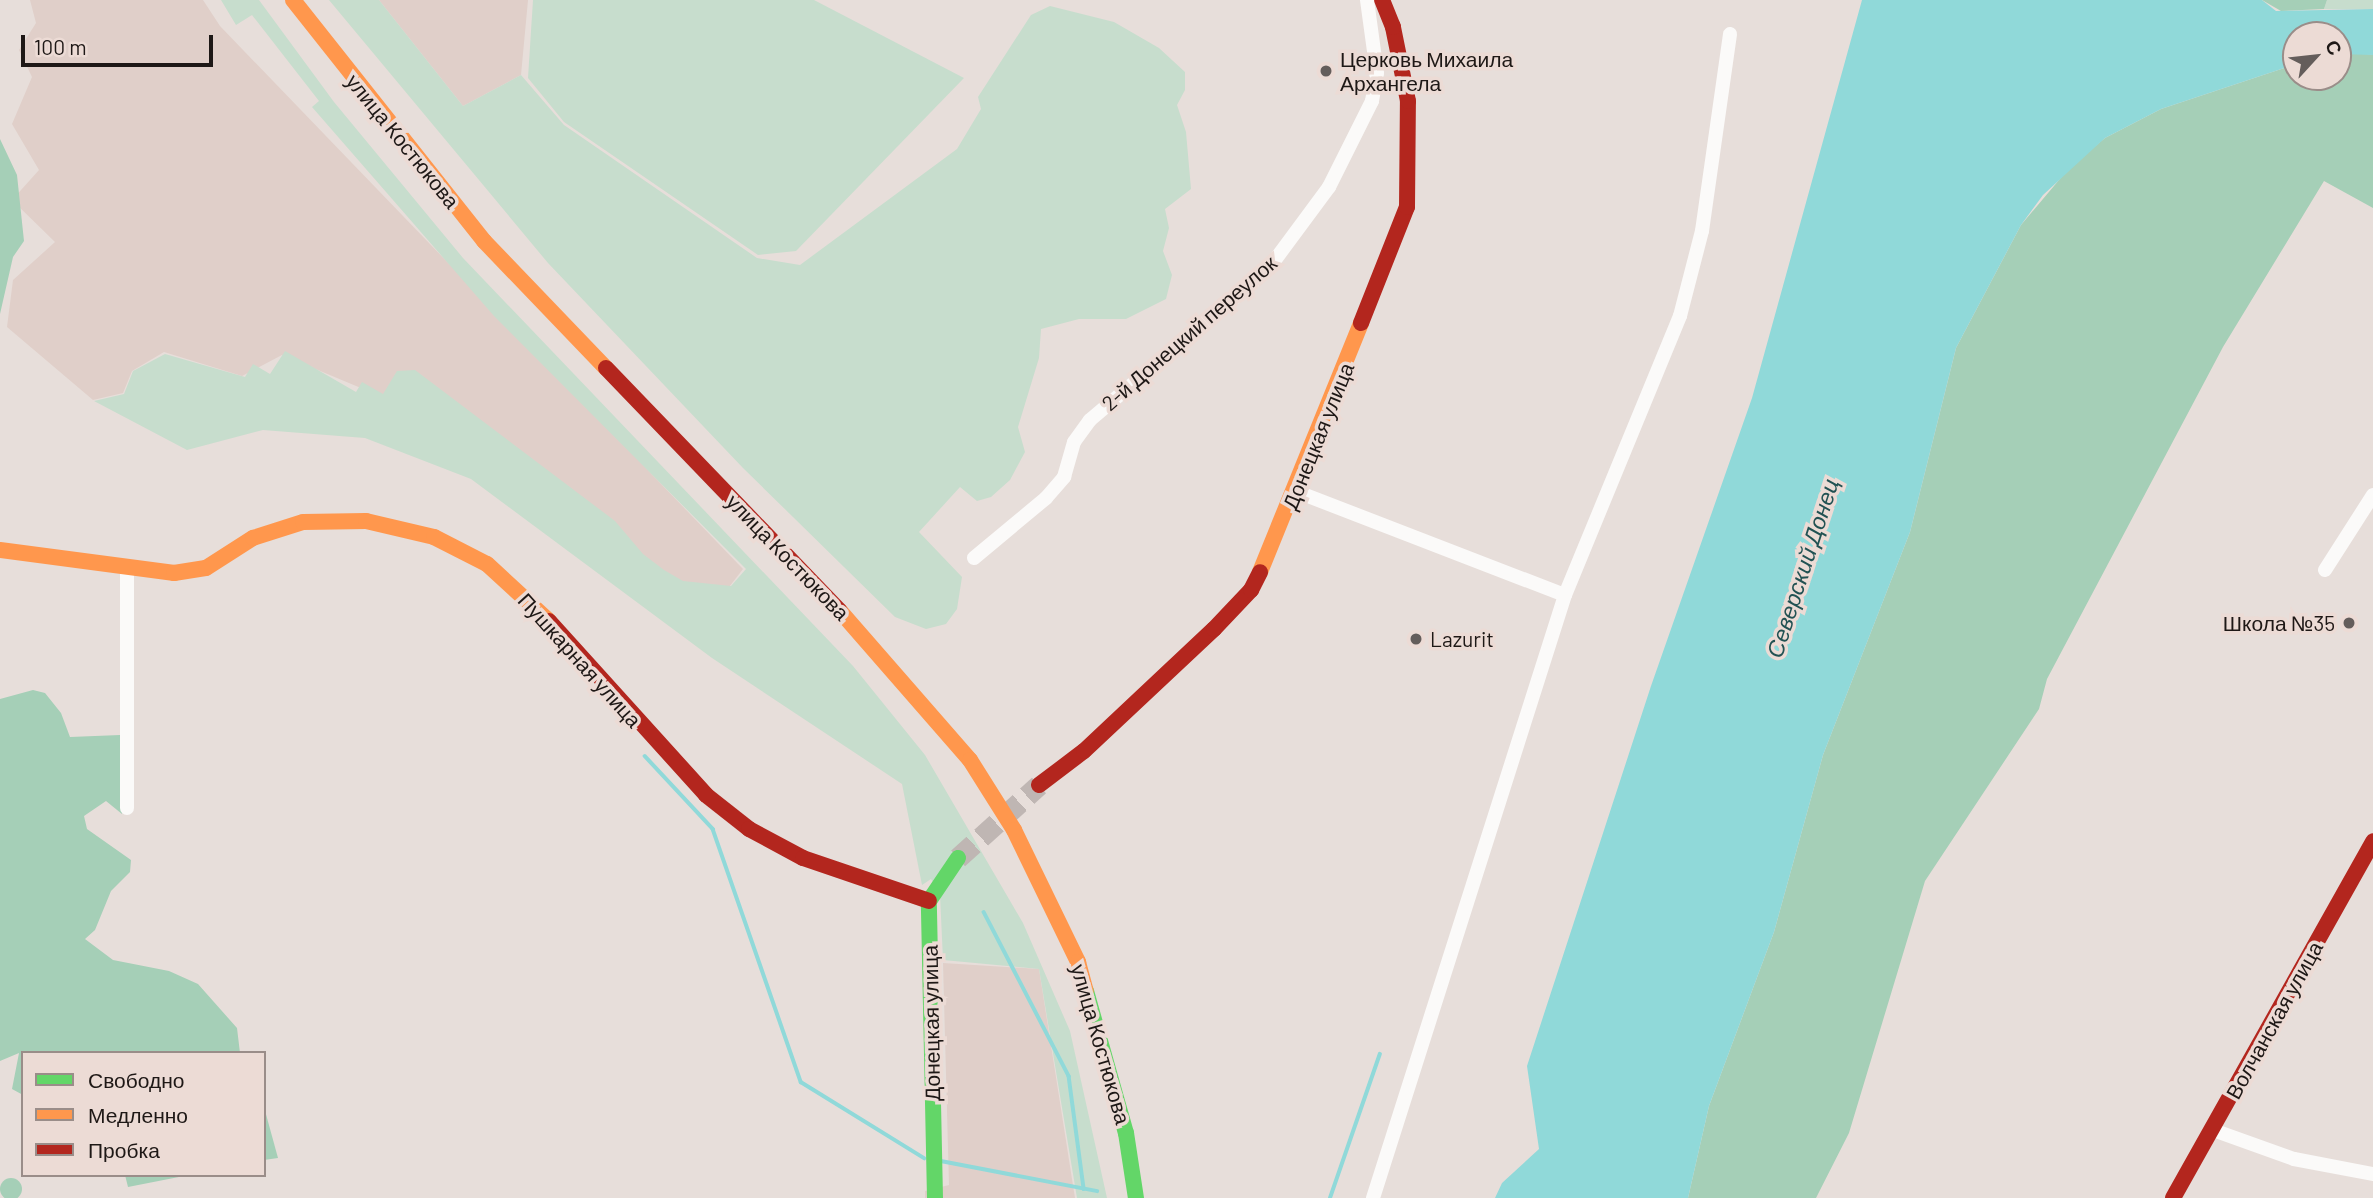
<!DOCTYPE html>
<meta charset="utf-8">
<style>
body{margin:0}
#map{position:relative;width:2373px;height:1198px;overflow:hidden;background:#e7deda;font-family:Barlow,sans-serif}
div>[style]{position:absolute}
.built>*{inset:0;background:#e0cfc9}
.green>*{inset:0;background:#c7ddcd}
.forest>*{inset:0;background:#a5cfb7}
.round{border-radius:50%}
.water>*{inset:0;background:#90d9d9}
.stream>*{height:3.5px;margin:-1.75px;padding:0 1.75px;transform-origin:1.75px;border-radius:1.75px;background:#90d9d9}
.secondary-tunnel>*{height:21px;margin-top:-10.5px;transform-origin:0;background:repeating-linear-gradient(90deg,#bfb6b3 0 21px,transparent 0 31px)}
.street>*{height:14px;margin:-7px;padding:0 7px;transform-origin:7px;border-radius:7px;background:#fbfaf9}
.fast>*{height:16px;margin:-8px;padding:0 8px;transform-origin:8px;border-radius:8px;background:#63d668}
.slow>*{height:16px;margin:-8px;padding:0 8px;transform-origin:8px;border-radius:8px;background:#ff974d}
.jam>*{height:16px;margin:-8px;padding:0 8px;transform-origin:8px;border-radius:8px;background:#b3261e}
.dots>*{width:19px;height:19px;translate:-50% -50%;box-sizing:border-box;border:4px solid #ecdbd5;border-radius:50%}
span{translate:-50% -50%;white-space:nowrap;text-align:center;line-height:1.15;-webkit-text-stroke:7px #ecdbd5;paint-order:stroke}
.poi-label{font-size:21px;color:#1e1816}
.left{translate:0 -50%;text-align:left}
.right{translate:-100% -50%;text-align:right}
.street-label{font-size:21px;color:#1e1816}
.water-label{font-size:23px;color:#225253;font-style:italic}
.legend{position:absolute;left:21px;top:1051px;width:245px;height:126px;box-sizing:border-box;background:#ecdbd5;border:2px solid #9a8d89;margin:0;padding:9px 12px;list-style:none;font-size:21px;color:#1e1816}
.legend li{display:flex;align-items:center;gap:14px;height:35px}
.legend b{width:35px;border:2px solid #9a8d89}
.north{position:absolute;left:2282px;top:21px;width:70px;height:70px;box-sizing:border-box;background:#ecdbd5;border:2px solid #9a8d89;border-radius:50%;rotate:63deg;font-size:19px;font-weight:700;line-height:28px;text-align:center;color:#1e1816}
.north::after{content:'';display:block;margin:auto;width:24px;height:32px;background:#645d5b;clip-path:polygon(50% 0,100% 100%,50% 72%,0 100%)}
.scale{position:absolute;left:21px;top:35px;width:192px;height:32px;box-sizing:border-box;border:4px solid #1e1816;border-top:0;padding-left:9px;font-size:21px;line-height:24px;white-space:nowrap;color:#1e1816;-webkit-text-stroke:5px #ecdbd5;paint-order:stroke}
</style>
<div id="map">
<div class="built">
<i style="clip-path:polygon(30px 0,203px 0,220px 26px,743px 569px,726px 591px,687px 593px,380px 396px,282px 355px,242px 376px,164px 352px,132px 371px,123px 393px,93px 400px,7px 327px,13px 280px,55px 242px,12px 200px,39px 170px,12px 124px,32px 77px,19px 50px,36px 23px)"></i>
<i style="clip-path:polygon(379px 0,528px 0,521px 75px,463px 106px)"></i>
<i style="clip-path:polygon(943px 963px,1039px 969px,1075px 1198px,925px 1198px,925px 1191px,949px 1185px)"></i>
</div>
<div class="green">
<i style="clip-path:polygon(221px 0,259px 0,334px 102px,463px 258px,853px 666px,925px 755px,1023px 923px,1070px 1031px,1107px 1198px,1077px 1198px,1039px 969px,943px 960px,940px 895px,931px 879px,922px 885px,902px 784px,712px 658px,471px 479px,365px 438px,263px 430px,187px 450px,94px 401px,124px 394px,133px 371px,165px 354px,245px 377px,253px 364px,270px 374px,285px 351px,356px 392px,362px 382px,383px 394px,397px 371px,415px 370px,615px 521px,643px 554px,664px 570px,683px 581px,731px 586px,746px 569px,494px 316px,312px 107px,319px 101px,252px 15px,236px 25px)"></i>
<i style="clip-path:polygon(329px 0,379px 0,463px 106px,521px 75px,564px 125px,757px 258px,800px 265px,957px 149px,981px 109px,978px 97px,1031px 15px,1050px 6px,1114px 22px,1159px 48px,1185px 72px,1185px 90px,1177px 105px,1186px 132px,1191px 189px,1165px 209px,1169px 228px,1163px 251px,1172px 275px,1166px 299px,1126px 319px,1079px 319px,1041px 329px,1039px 358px,1018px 427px,1025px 452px,1010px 480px,991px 497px,977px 501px,960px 487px,919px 532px,962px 577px,957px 609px,946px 624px,926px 629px,895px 617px,743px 468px,548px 263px)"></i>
<i style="clip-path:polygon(533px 0,814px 0,964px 78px,796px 251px,758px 255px,564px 122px,528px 78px)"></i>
<i style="clip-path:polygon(2327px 0,2373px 0,2373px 9px,2324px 9px)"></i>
</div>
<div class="forest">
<i style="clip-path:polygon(2262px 0,2327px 0,2324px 9px,2281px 11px)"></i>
<i style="clip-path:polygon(2355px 52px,2373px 55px,2373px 208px,2324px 181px,2223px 347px,2047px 679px,2039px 709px,1925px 881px,1849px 1133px,1816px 1198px,1688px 1198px,1709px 1106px,1774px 932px,1823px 755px,1910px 532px,1956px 348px,2021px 225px,2070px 167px,2105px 138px,2161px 109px,2296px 64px,2296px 77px,2338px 77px,2338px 54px)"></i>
<i style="clip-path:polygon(0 139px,17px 175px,24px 241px,13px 257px,0 314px)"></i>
<i style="clip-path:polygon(33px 690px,45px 693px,61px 713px,70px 737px,120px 735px,122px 814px,106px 801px,84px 816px,87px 829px,131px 860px,130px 872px,111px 891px,95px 930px,85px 939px,113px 960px,169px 971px,198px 984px,237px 1028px,240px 1053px,23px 1053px,23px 1095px,12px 1089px,19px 1053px,0 1061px,0 699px)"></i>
<i style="clip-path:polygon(264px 1107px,278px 1158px,264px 1160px)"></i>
<i style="clip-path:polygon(125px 1175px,189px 1175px,128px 1187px)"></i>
<i class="round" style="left:0;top:1178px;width:22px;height:22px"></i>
</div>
<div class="water">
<i style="clip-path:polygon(1862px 0,2262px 0,2276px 11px,2373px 9px,2373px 55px,2338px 54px,2338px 35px,2296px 35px,2296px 64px,2161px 109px,2105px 138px,2043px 195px,2021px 225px,1956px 348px,1910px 532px,1823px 755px,1774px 932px,1709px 1106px,1688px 1198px,1495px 1198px,1502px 1183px,1539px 1149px,1527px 1066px,1651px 686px,1752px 398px)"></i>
</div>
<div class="stream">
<i style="left:645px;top:756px;width:100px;rotate:47deg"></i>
<i style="left:713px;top:829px;width:268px;rotate:70.8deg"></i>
<i style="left:801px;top:1082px;width:145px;rotate:31.7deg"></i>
<i style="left:984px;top:912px;width:185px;rotate:62.6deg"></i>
<i style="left:1069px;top:1076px;width:114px;rotate:82.4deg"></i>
<i style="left:941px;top:1161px;width:159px;rotate:10.9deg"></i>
<i style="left:1330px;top:1198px;width:152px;rotate:-70.9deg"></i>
</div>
<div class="secondary-tunnel">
<i style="left:958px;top:858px;width:109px;rotate:-42deg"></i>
</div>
<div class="street">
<i style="left:1295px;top:491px;width:289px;rotate:21.1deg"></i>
<i style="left:1565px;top:595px;width:633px;rotate:107.66deg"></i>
<i style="left:974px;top:558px;width:94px;rotate:-39.8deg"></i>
<i style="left:1046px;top:498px;width:28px;rotate:-49deg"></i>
<i style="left:1064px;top:477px;width:36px;rotate:-74deg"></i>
<i style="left:1074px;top:442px;width:27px;rotate:-54deg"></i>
<i style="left:1090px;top:420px;width:235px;rotate:-40.3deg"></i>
<i style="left:1269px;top:268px;width:101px;rotate:-53.5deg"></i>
<i style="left:1329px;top:187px;width:96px;rotate:-63.4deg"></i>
<i style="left:1372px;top:101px;width:28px;rotate:-80deg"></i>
<i style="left:1377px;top:73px;width:74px;rotate:-97.8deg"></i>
<i style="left:127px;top:568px;width:240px;rotate:90deg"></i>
<i style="left:2325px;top:570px;width:89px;rotate:-57.4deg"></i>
<i style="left:1565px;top:595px;width:302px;rotate:-67.6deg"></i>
<i style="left:1680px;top:316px;width:88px;rotate:-75.5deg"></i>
<i style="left:1702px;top:231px;width:199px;rotate:-81.9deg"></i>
<i style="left:2213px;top:1130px;width:86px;rotate:19.7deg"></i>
<i style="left:2294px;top:1159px;width:80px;rotate:10.8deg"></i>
</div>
<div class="fast">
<i style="left:1086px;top:991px;width:148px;rotate:74.3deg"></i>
<i style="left:1126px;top:1133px;width:66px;rotate:81.3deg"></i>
<i style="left:935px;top:1198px;width:297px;rotate:-91.2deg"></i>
<i style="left:929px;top:901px;width:52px;rotate:-56deg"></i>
</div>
<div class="slow">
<i style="left:293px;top:0;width:308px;rotate:51.6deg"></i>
<i style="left:484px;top:241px;width:176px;rotate:46.2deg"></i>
<i style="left:0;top:550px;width:176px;rotate:7.5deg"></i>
<i style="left:174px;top:573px;width:32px;rotate:-9deg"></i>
<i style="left:206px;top:568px;width:56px;rotate:-32.6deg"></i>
<i style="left:253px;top:538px;width:52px;rotate:-17.7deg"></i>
<i style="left:303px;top:522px;width:63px;rotate:-0.9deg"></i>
<i style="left:366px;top:521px;width:70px;rotate:13.2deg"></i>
<i style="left:434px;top:537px;width:59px;rotate:27deg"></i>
<i style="left:487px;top:564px;width:84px;rotate:42.6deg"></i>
<i style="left:1260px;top:572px;width:269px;rotate:-67.9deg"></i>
<i style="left:840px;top:611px;width:198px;rotate:48.9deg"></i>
<i style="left:970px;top:760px;width:83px;rotate:57.8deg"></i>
<i style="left:1014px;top:830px;width:147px;rotate:64.1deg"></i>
<i style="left:1078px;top:962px;width:30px;rotate:75deg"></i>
</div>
<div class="jam">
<i style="left:1361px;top:323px;width:125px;rotate:-68.4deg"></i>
<i style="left:1407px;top:207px;width:106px;rotate:-89.5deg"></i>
<i style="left:1408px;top:101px;width:76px;rotate:-101.5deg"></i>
<i style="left:1393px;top:27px;width:29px;rotate:-112deg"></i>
<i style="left:606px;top:368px;width:337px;rotate:46.1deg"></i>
<i style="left:549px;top:621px;width:234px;rotate:47.9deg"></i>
<i style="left:706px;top:795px;width:55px;rotate:38.3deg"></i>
<i style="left:749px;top:829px;width:61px;rotate:28.2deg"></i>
<i style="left:803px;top:858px;width:133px;rotate:18.8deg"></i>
<i style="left:1039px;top:785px;width:56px;rotate:-37.1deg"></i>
<i style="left:1084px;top:751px;width:178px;rotate:-43.2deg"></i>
<i style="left:1214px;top:629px;width:54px;rotate:-46.5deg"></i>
<i style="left:1251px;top:590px;width:20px;rotate:-63deg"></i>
<i style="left:2173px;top:1198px;width:409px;rotate:-60.7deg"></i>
</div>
<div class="dots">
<i style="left:1326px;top:71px;background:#645d5b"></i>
<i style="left:2349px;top:623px;background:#645d5b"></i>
<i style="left:1416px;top:639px;background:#645d5b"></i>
</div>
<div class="poi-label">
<span class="left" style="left:1340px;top:71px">Церковь Михаила<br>Архангела</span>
<span class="right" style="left:2335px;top:623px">Школа №35</span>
<span class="left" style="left:1430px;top:639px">Lazurit</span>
</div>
<div class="street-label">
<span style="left:403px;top:141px;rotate:51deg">улица Костюкова</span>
<span style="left:1189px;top:333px;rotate:-41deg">2-й Донецкий переулок</span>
<span style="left:1318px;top:436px;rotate:-68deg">Донецкая улица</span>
<span style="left:788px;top:557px;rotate:46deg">улица Костюкова</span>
<span style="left:580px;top:660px;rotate:48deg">Пушкарная улица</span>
<span style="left:2274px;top:1020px;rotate:-61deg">Волчанская улица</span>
<span style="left:931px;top:1023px;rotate:-91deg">Донецкая улица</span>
<span style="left:1101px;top:1044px;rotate:74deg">улица Костюкова</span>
</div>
<div class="water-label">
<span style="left:1802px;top:568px;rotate:-72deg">Северский Донец</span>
</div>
<ul class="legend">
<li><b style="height:9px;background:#63d668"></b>Свободно</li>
<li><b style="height:9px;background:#ff974d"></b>Медленно</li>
<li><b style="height:9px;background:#b3261e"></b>Пробка</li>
</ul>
<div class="north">С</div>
<div class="scale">100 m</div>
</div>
